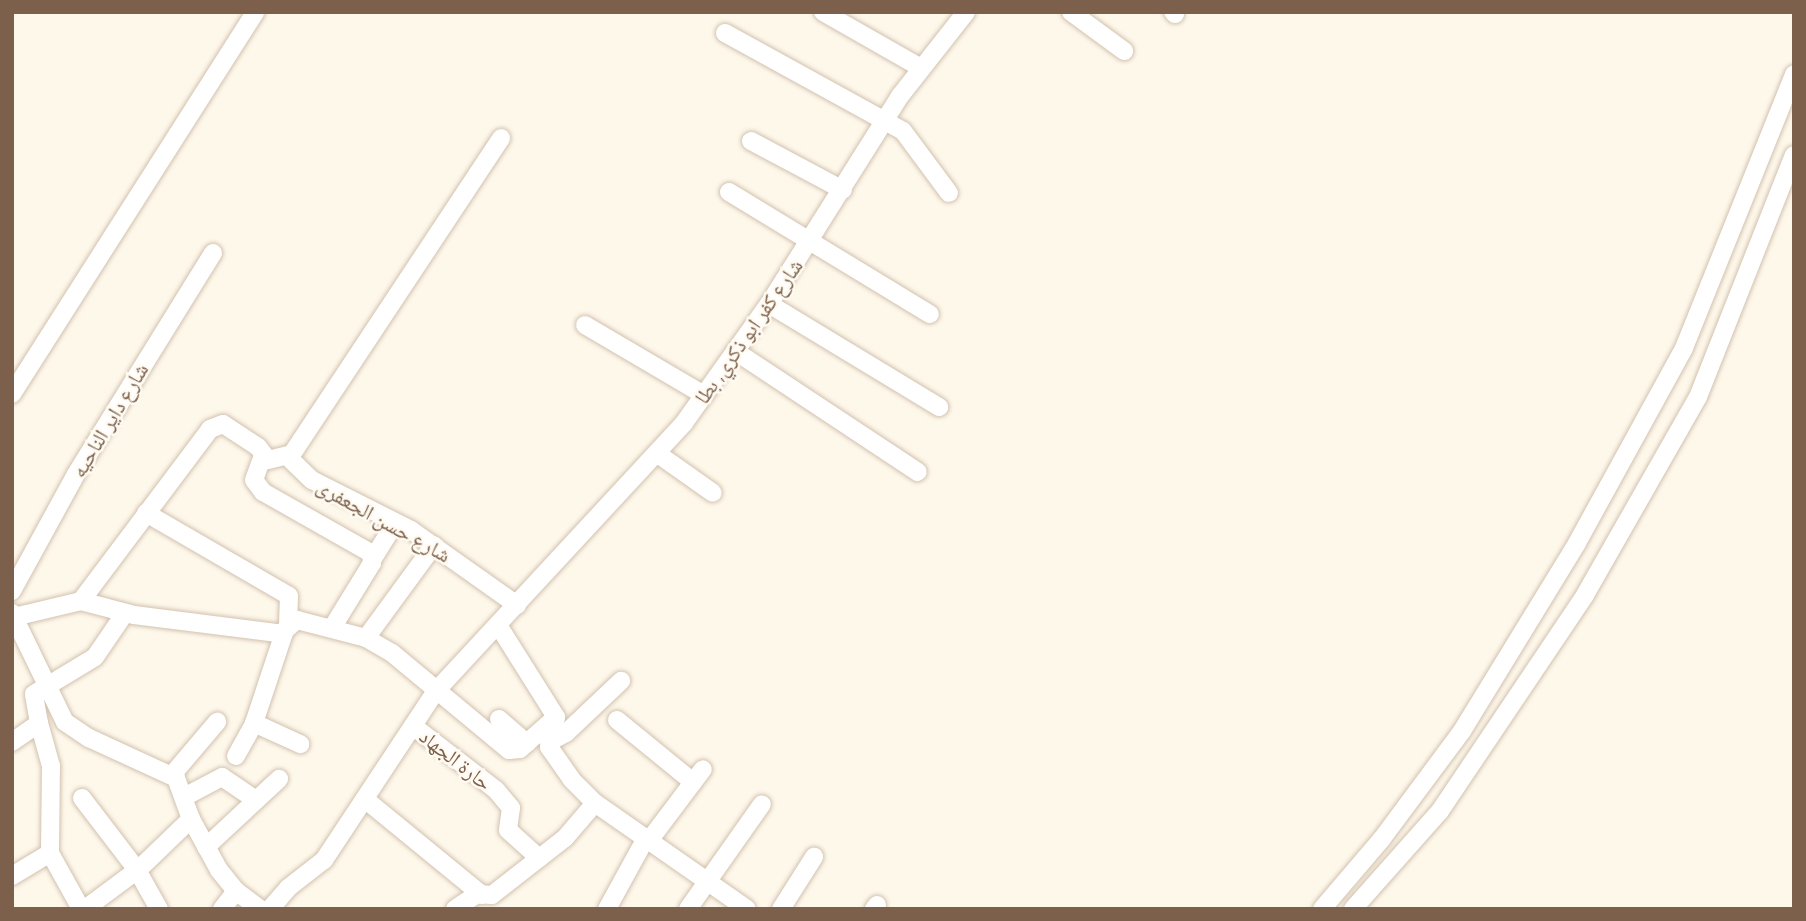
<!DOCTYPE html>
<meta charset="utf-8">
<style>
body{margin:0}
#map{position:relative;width:1806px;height:921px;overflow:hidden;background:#fef8eb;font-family:Barlow,"Noto Naskh Arabic",sans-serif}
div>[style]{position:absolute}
.roads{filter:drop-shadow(0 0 2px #d2c1ae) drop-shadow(0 0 2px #d2c1ae)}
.minor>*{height:18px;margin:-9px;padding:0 9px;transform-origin:9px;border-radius:9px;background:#fff}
span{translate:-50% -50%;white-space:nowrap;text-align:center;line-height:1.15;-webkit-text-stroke:5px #fffbf3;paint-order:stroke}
.street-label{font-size:21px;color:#7c604b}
.frame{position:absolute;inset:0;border:14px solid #7c604b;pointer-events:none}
</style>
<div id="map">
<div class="roads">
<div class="minor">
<i style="left:823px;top:12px;width:113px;rotate:29.7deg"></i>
<i style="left:1071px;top:12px;width:66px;rotate:36.3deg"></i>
<i style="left:1173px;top:12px;width:3px;rotate:45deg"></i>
<i style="left:725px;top:33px;width:203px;rotate:28.8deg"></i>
<i style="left:903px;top:131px;width:77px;rotate:53.4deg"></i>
<i style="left:751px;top:141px;width:104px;rotate:28deg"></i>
<i style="left:729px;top:192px;width:235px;rotate:31.3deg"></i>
<i style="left:769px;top:304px;width:199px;rotate:31.2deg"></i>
<i style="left:585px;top:325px;width:138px;rotate:30.5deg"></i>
<i style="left:735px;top:351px;width:219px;rotate:33.5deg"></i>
<i style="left:12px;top:394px;width:453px;rotate:-57.5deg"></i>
<i style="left:658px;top:454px;width:67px;rotate:35.3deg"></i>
<i style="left:288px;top:457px;width:33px;rotate:44deg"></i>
<i style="left:312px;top:480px;width:111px;rotate:26.8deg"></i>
<i style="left:411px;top:530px;width:130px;rotate:35.3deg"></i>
<i style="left:262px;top:458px;width:23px;rotate:110deg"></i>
<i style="left:254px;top:480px;width:15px;rotate:53deg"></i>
<i style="left:263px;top:492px;width:124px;rotate:29.5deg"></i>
<i style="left:371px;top:553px;width:10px;rotate:84deg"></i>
<i style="left:372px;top:563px;width:76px;rotate:121.6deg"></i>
<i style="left:146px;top:513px;width:165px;rotate:30.1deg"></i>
<i style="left:289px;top:596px;width:28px;rotate:92deg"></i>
<i style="left:372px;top:560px;width:44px;rotate:-58.1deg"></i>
<i style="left:12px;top:591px;width:133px;rotate:-61.3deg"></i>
<i style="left:76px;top:474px;width:260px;rotate:-58.2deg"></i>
<i style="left:81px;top:601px;width:215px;rotate:-53.1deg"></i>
<i style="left:210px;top:429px;width:14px;rotate:-21deg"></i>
<i style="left:223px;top:424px;width:42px;rotate:33.3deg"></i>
<i style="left:258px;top:447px;width:16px;rotate:52deg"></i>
<i style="left:268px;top:460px;width:25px;rotate:-14deg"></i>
<i style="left:292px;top:454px;width:379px;rotate:-56.5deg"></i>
<i style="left:12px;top:613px;width:121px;rotate:64.1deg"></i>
<i style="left:65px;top:722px;width:29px;rotate:34deg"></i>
<i style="left:89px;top:738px;width:96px;rotate:24.7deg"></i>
<i style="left:176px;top:778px;width:44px;rotate:69.9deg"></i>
<i style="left:191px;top:819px;width:58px;rotate:61.2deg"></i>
<i style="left:219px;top:870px;width:27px;rotate:51deg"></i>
<i style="left:236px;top:891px;width:30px;rotate:37deg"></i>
<i style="left:14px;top:617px;width:69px;rotate:-13.4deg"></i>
<i style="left:81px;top:601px;width:55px;rotate:14.8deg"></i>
<i style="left:134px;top:615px;width:151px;rotate:7.2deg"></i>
<i style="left:498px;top:625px;width:109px;rotate:57.8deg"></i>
<i style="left:556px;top:717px;width:31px;rotate:103deg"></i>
<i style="left:549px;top:747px;width:39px;rotate:55deg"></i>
<i style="left:571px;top:779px;width:34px;rotate:45deg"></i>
<i style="left:595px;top:803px;width:185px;rotate:34.9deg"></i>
<i style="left:366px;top:638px;width:115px;rotate:-53.8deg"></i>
<i style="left:499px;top:719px;width:37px;rotate:41deg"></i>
<i style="left:617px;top:720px;width:98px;rotate:39.2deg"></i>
<i style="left:39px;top:723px;width:45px;rotate:74.4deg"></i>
<i style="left:51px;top:766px;width:87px;rotate:90.7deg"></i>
<i style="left:50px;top:853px;width:64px;rotate:61deg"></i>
<i style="left:254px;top:723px;width:51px;rotate:24.5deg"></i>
<i style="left:413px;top:726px;width:105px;rotate:37.6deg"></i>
<i style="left:496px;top:790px;width:23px;rotate:50deg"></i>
<i style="left:511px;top:808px;width:22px;rotate:98deg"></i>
<i style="left:508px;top:830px;width:42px;rotate:42.1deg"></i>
<i style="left:12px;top:742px;width:33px;rotate:-35deg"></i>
<i style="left:39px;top:723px;width:29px;rotate:-100deg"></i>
<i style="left:34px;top:694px;width:71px;rotate:-31.2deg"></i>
<i style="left:95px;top:657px;width:53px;rotate:-55.7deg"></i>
<i style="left:549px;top:742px;width:19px;rotate:-28deg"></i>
<i style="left:566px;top:733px;width:76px;rotate:-43.4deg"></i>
<i style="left:236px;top:756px;width:38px;rotate:-61deg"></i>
<i style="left:254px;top:723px;width:98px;rotate:-71.6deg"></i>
<i style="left:285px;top:630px;width:16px;rotate:-40deg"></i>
<i style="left:297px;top:620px;width:71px;rotate:14.6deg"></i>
<i style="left:366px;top:638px;width:30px;rotate:30deg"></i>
<i style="left:392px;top:653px;width:152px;rotate:39.7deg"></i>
<i style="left:509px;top:750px;width:11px;rotate:-5deg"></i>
<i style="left:520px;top:749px;width:48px;rotate:-41.6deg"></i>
<i style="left:172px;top:775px;width:70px;rotate:-49.7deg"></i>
<i style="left:186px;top:796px;width:41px;rotate:-27.8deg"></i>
<i style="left:222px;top:777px;width:41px;rotate:34.1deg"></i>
<i style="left:82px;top:798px;width:91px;rotate:52.6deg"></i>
<i style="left:137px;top:870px;width:45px;rotate:60.6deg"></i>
<i style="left:366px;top:800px;width:150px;rotate:39.3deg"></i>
<i style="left:648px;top:842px;width:91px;rotate:-53deg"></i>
<i style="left:206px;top:847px;width:100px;rotate:-43deg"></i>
<i style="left:12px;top:876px;width:44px;rotate:-31.2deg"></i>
<i style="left:85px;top:909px;width:69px;rotate:-36.7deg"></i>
<i style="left:140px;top:868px;width:71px;rotate:-43.9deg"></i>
<i style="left:222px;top:909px;width:23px;rotate:-52deg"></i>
<i style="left:270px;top:909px;width:28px;rotate:-49deg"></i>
<i style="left:288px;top:888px;width:46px;rotate:-37.9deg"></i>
<i style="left:324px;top:860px;width:201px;rotate:-56.5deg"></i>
<i style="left:435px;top:692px;width:367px;rotate:-47.2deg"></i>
<i style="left:684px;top:423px;width:146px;rotate:-54.5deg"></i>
<i style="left:769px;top:304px;width:246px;rotate:-57.8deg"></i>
<i style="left:900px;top:96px;width:107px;rotate:-51.8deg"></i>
<i style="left:455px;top:909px;width:27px;rotate:-34deg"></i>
<i style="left:477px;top:894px;width:15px;rotate:4deg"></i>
<i style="left:492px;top:895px;width:93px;rotate:-38deg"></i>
<i style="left:565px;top:838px;width:46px;rotate:-49.4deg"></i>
<i style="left:607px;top:909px;width:79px;rotate:-61.2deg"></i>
<i style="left:688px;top:909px;width:128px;rotate:-54.8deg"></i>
<i style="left:781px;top:909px;width:62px;rotate:-57.6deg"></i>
<i style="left:874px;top:909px;width:5px;rotate:-53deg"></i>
<i style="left:1322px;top:909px;width:91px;rotate:-49.5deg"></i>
<i style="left:1381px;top:840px;width:136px;rotate:-53.4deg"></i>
<i style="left:1462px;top:731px;width:220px;rotate:-58.5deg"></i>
<i style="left:1577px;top:543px;width:222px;rotate:-61.2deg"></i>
<i style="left:1684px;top:348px;width:295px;rotate:-68.1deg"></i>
<i style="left:1353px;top:909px;width:131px;rotate:-48.4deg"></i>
<i style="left:1440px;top:811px;width:260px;rotate:-56.1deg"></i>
<i style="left:1585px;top:595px;width:228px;rotate:-60.3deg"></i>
<i style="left:1698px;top:397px;width:260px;rotate:-68.4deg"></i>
</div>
</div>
<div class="street-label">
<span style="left:748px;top:331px;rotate:-55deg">شارع كفر ابو ذكري, بطا</span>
<span style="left:109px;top:420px;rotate:-59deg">شارع داير الناحيه</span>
<span style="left:384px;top:520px;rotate:29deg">شارع حسن الجعفرى</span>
<span style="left:456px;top:759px;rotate:38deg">حارة الجهاد</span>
</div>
<div class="frame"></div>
</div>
